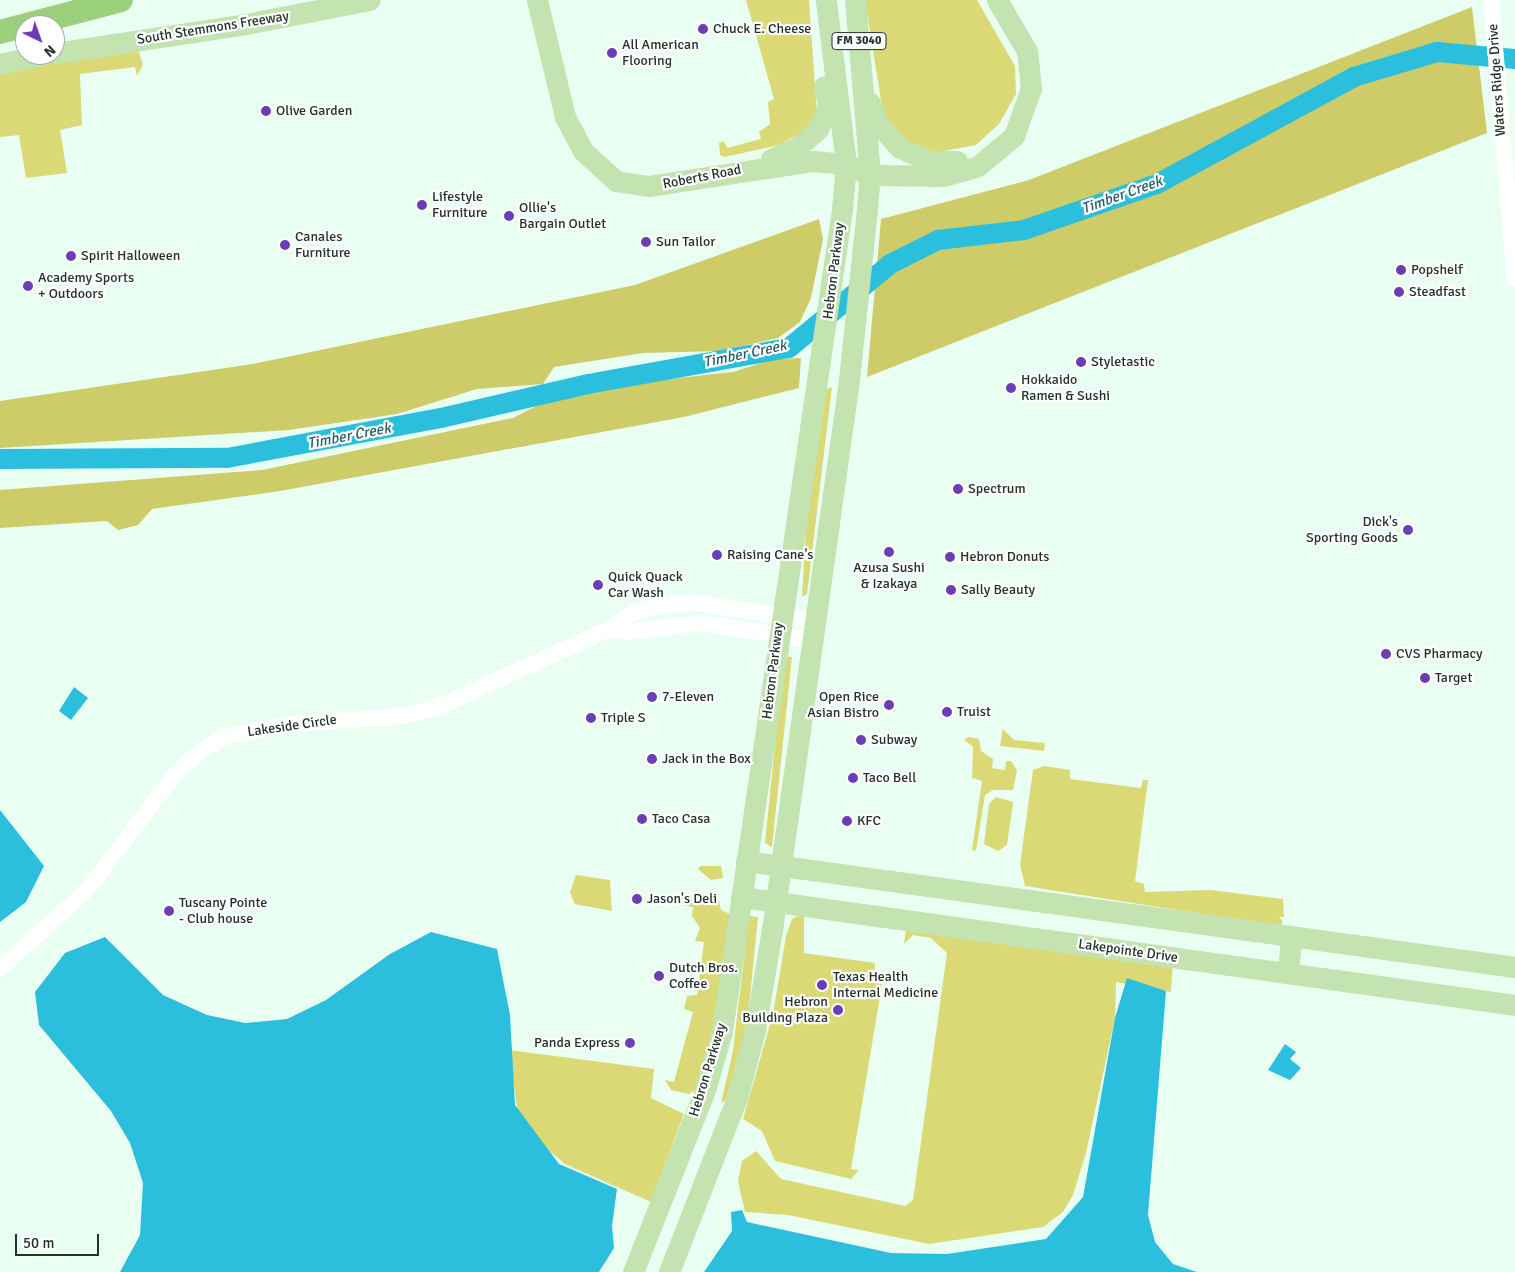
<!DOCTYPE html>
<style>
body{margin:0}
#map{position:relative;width:1515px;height:1272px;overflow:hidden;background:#e8fff2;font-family:Signika,sans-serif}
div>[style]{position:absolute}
.green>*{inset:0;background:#dad976}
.forest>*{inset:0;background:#cdcc69}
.water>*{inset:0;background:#2cbfdd}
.river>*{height:20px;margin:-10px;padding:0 10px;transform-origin:10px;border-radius:10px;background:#2cbfdd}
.minor>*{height:16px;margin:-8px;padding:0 8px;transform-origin:8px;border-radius:8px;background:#fff}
.major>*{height:21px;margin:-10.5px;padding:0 10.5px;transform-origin:10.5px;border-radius:10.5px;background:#c3e3b0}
.highway>*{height:24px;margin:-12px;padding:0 12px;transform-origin:12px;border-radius:12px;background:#9bd17c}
.dots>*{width:14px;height:14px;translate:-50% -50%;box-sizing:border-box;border:2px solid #fff;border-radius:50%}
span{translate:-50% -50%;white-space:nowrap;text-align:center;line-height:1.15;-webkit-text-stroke:4.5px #fff;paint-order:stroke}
.shield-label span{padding:1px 4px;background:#fff;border:1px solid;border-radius:4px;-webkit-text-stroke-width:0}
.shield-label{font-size:12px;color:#23322a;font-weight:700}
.street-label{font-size:14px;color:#23322a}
.poi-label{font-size:14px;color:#23322a}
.left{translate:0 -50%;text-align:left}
.right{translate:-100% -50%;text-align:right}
.water-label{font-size:15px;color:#275e6b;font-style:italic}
.north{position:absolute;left:15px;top:15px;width:50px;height:50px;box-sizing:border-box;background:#fff;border:1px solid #a7adaa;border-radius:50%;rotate:138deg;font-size:14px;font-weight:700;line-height:20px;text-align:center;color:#23322a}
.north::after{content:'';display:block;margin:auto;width:18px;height:22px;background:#6a3eb6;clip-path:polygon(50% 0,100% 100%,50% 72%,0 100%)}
.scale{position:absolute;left:15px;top:1234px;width:84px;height:22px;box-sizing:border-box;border:2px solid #23322a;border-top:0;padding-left:6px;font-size:15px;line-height:18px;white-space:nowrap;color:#23322a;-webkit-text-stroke:4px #fff;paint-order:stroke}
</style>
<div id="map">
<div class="green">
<i style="clip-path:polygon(746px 0,809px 0,817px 115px,801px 133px,779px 145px,725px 157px,720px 155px,719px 143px,724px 141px,727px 148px,761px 139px,759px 132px,770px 124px,768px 102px,774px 99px)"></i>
<i style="clip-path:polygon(865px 0,977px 0,1015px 66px,1016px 94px,999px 124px,976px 145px,927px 154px,902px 139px,883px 113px)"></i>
<i style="clip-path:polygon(138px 49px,143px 65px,137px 76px,135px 67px,80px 74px,82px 125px,60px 130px,67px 173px,26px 178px,19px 135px,0 137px,0 69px)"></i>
<i style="clip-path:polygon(832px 387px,807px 594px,802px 597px,808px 494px,824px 390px)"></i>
<i style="clip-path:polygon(784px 656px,792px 657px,772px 847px,765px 843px)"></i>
<i style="clip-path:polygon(1003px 729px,1014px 740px,1045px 743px,1044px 751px,1000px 746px)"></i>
<i style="clip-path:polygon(969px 737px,979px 739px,981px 751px,993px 759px,992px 768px,1005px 770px,1006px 761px,1011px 761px,1017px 770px,1013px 790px,993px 790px,985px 795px,976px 851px,972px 850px,982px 781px,972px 778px,973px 747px,964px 740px)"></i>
<i style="clip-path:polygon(1044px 766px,1070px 770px,1070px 779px,1141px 788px,1143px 780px,1148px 780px,1135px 881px,1144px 884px,1145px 892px,1211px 890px,1283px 899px,1284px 917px,1279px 917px,1283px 922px,1279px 926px,1025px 886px,1020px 865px,1033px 770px)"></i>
<i style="clip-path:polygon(996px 797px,1013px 802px,1007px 845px,998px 851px,984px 844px,989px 804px)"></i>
<i style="clip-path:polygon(700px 866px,721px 866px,723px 878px,711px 880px,698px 869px)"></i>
<i style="clip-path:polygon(576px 875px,610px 880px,612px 911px,575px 904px,570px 893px)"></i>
<i style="clip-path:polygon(690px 897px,719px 901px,721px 910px,730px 914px,714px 1026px,695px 1090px,689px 1094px,671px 1090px,665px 1080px,674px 1082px,693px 1012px,684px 1009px,687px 996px,697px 995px,704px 942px,695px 941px,700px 928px,692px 916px,693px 907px,683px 905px)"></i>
<i style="clip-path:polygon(804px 913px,804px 953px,875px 963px,874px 981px,882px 985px,851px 1169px,859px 1170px,851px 1179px,775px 1161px,762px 1131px,743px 1119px,773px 1014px,786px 936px,792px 919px)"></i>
<i style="clip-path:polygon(749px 916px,758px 917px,747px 1027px,726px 1100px,721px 1103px,733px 1051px)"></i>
<i style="clip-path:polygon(906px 929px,1173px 962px,1171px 992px,1116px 982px,1115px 1018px,1086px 1153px,1073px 1195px,1063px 1212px,1043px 1227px,929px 1244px,788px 1215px,745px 1212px,738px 1181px,742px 1161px,756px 1151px,781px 1179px,905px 1206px,913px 1200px,947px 953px,931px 938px,913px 935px,904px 944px)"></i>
<i style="clip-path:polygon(509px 1050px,654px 1069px,651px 1098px,684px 1114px,651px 1202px,565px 1164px,541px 1144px,518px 1113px)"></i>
</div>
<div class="forest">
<i style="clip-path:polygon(1472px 7px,1487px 133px,867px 377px,881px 219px,1029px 180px)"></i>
<i style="clip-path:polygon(819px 219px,823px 239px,811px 298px,800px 322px,778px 338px,720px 351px,643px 353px,554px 367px,543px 384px,477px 389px,397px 414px,289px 430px,0 448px,0 401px,253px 364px,635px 285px)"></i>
<i style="clip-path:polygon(801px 358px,799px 388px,684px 417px,280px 491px,152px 509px,138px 525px,118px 530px,107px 521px,0 528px,0 490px,262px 470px,513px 418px,550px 399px,597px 387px,733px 372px,773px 359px)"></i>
</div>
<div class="water">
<i style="clip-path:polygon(74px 687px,88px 698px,71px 720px,59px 711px)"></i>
<i style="clip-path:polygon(0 810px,44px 866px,26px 902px,0 922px)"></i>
<i style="clip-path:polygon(431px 932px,497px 949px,510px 1015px,515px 1105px,559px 1164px,617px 1189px,612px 1226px,614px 1248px,599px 1272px,120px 1272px,140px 1235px,143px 1183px,130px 1143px,111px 1111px,39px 1025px,35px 992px,65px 953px,105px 937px,163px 995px,207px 1015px,245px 1023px,287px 1019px,326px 1000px,390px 954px)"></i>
<i style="clip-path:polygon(1127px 978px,1166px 991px,1148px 1215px,1155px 1242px,1173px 1264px,1197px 1272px,704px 1272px,732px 1231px,731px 1212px,742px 1210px,747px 1222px,891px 1253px,947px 1254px,1046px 1239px,1083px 1197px,1115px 1018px)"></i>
<i style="clip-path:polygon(1285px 1044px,1296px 1052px,1290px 1059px,1301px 1068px,1290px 1080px,1268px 1070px)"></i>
</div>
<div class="river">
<i style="left:0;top:459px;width:227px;rotate:-0.3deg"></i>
<i style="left:227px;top:458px;width:218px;rotate:-10.6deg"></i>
<i style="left:441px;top:418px;width:151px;rotate:-13deg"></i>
<i style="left:588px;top:384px;width:204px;rotate:-10.2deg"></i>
<i style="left:789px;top:348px;width:131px;rotate:-39.7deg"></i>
<i style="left:890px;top:264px;width:54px;rotate:-26.6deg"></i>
<i style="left:938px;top:240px;width:87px;rotate:-6.6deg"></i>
<i style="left:1024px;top:230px;width:141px;rotate:-19.1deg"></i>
<i style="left:1157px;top:184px;width:224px;rotate:-28.5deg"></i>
<i style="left:1354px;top:77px;width:87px;rotate:-16.8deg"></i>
<i style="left:1437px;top:52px;width:78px;rotate:5.1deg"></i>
</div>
<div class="minor">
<i style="left:1491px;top:0;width:280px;rotate:85.1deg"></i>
<i style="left:607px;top:630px;width:21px;rotate:5deg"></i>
<i style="left:628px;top:632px;width:73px;rotate:-7.1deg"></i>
<i style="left:700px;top:623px;width:113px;rotate:8.6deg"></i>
<i style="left:0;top:969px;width:119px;rotate:-42.3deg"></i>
<i style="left:88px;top:889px;width:146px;rotate:-52.8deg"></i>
<i style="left:176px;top:773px;width:31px;rotate:-42deg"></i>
<i style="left:199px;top:752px;width:30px;rotate:-30deg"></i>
<i style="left:225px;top:737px;width:68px;rotate:-11deg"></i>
<i style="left:292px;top:724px;width:114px;rotate:-4deg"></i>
<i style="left:406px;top:716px;width:39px;rotate:-17deg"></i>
<i style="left:443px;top:705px;width:180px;rotate:-24.6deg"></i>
<i style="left:607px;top:630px;width:33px;rotate:-33deg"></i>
<i style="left:635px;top:612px;width:24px;rotate:-15deg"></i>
<i style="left:658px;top:606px;width:38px;rotate:-5deg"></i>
<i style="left:696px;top:603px;width:120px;rotate:8.6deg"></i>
</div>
<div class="major">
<i style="left:537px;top:0;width:120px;rotate:76.5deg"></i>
<i style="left:565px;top:117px;width:38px;rotate:62deg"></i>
<i style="left:583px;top:151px;width:45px;rotate:42.3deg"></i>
<i style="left:616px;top:181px;width:33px;rotate:9deg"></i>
<i style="left:649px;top:186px;width:165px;rotate:-8.7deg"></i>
<i style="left:812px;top:161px;width:34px;rotate:5deg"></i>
<i style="left:846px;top:164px;width:26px;rotate:25deg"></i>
<i style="left:870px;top:175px;width:74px;rotate:0.8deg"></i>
<i style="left:944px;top:176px;width:35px;rotate:-16deg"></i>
<i style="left:978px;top:166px;width:47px;rotate:-39.8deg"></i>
<i style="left:1014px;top:136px;width:51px;rotate:-70.5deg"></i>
<i style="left:1031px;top:88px;width:37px;rotate:-96deg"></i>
<i style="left:1027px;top:51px;width:59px;rotate:-120.5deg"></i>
<i style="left:55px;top:53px;width:193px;rotate:-8.6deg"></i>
<i style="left:246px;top:24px;width:126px;rotate:-11deg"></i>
<i style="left:0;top:64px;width:42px;rotate:-12.4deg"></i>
<i style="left:870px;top:103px;width:24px;rotate:68deg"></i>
<i style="left:879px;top:125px;width:31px;rotate:48deg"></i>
<i style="left:900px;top:148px;width:32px;rotate:24deg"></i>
<i style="left:929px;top:161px;width:28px"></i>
<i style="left:771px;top:159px;width:30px;rotate:-24deg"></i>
<i style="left:798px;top:147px;width:27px;rotate:-42deg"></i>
<i style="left:818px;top:129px;width:26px;rotate:-67deg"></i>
<i style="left:828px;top:105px;width:19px;rotate:-102deg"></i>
<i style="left:746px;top:861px;width:776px;rotate:7.85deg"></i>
<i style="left:741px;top:897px;width:781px;rotate:7.94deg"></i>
<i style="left:1288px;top:973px;width:36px;rotate:-85deg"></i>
<i style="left:633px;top:1272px;width:196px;rotate:-68.4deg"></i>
<i style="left:705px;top:1090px;width:61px;rotate:-73.9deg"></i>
<i style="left:722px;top:1031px;width:831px;rotate:-81.69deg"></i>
<i style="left:842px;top:209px;width:45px;rotate:-84.9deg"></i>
<i style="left:846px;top:164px;width:165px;rotate:-97deg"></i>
<i style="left:669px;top:1272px;width:187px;rotate:-68.7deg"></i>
<i style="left:737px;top:1098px;width:70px;rotate:-75.2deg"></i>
<i style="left:755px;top:1030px;width:101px;rotate:-80.4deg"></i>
<i style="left:772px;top:930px;width:555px;rotate:-82.03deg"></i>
<i style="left:849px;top:380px;width:173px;rotate:-84deg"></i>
<i style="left:867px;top:208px;width:33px;rotate:-85deg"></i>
<i style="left:870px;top:175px;width:176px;rotate:-94.9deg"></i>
</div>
<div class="highway">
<i style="left:0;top:32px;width:125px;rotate:-14.8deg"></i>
</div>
<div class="dots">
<i style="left:703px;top:29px;background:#6a3eb6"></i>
<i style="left:612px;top:53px;background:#6a3eb6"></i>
<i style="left:266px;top:111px;background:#6a3eb6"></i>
<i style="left:422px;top:205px;background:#6a3eb6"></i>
<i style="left:509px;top:216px;background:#6a3eb6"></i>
<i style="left:646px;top:242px;background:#6a3eb6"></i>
<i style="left:285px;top:245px;background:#6a3eb6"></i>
<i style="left:71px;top:256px;background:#6a3eb6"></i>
<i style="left:1401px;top:270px;background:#6a3eb6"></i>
<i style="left:28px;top:286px;background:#6a3eb6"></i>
<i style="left:1399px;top:292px;background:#6a3eb6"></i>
<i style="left:1081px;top:362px;background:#6a3eb6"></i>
<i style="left:1011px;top:388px;background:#6a3eb6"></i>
<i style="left:958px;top:489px;background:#6a3eb6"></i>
<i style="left:1408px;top:530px;background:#6a3eb6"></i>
<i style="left:889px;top:552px;background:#6a3eb6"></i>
<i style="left:717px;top:555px;background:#6a3eb6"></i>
<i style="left:950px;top:557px;background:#6a3eb6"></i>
<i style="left:598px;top:585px;background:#6a3eb6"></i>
<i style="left:951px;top:590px;background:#6a3eb6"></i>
<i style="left:1386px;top:654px;background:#6a3eb6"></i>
<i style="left:1425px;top:678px;background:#6a3eb6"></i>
<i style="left:652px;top:697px;background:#6a3eb6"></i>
<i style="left:889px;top:705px;background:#6a3eb6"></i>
<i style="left:947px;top:712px;background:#6a3eb6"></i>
<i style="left:591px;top:718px;background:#6a3eb6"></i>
<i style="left:861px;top:740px;background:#6a3eb6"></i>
<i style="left:652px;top:759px;background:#6a3eb6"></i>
<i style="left:853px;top:778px;background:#6a3eb6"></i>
<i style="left:642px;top:819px;background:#6a3eb6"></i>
<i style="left:847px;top:821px;background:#6a3eb6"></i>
<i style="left:637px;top:899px;background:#6a3eb6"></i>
<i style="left:169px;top:911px;background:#6a3eb6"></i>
<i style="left:659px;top:976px;background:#6a3eb6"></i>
<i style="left:822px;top:985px;background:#6a3eb6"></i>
<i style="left:838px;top:1010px;background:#6a3eb6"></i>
<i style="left:630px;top:1043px;background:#6a3eb6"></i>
</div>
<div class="shield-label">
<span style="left:859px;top:41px">FM 3040</span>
</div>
<div class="street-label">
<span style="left:213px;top:28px;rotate:-9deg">South Stemmons Freeway</span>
<span style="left:1497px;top:80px;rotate:-94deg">Waters Ridge Drive</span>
<span style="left:702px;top:177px;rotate:-11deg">Roberts Road</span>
<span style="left:834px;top:271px;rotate:-83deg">Hebron Parkway</span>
<span style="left:773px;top:671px;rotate:-83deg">Hebron Parkway</span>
<span style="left:292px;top:726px;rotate:-8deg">Lakeside Circle</span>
<span style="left:1128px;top:951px;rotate:8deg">Lakepointe Drive</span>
<span style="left:708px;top:1070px;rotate:-73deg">Hebron Parkway</span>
</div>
<div class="poi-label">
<span class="left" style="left:713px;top:29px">Chuck E. Cheese</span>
<span class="left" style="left:622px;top:53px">All American<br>Flooring</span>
<span class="left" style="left:276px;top:111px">Olive Garden</span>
<span class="left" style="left:432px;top:205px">Lifestyle<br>Furniture</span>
<span class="left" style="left:519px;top:216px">Ollie's<br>Bargain Outlet</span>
<span class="left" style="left:295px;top:245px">Canales<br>Furniture</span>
<span class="left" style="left:656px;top:242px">Sun Tailor</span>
<span class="left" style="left:81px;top:256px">Spirit Halloween</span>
<span class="left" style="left:1411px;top:270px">Popshelf</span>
<span class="left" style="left:38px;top:286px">Academy Sports<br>+ Outdoors</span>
<span class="left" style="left:1409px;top:292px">Steadfast</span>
<span class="left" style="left:1091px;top:362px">Styletastic</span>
<span class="left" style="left:1021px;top:388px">Hokkaido<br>Ramen &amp; Sushi</span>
<span class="left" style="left:968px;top:489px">Spectrum</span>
<span class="right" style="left:1398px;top:530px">Dick's<br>Sporting Goods</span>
<span class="left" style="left:727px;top:555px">Raising Cane's</span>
<span class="left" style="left:960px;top:557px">Hebron Donuts</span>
<span style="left:889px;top:576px">Azusa Sushi<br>&amp; Izakaya</span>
<span class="left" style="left:608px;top:585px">Quick Quack<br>Car Wash</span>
<span class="left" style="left:961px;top:590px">Sally Beauty</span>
<span class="left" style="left:1396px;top:654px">CVS Pharmacy</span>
<span class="left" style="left:1435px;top:678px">Target</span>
<span class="left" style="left:662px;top:697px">7-Eleven</span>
<span class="right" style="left:879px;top:705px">Open Rice<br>Asian Bistro</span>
<span class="left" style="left:957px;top:712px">Truist</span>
<span class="left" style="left:601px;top:718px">Triple S</span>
<span class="left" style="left:871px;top:740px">Subway</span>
<span class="left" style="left:662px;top:759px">Jack in the Box</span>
<span class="left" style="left:863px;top:778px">Taco Bell</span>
<span class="left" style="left:652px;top:819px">Taco Casa</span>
<span class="left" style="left:857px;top:821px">KFC</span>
<span class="left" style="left:647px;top:899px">Jason's Deli</span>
<span class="left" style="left:179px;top:911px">Tuscany Pointe<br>- Club house</span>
<span class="left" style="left:669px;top:976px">Dutch Bros.<br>Coffee</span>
<span class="left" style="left:833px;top:985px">Texas Health<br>Internal Medicine</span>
<span class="right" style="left:828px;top:1010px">Hebron<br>Building Plaza</span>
<span class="right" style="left:620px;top:1043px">Panda Express</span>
</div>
<div class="water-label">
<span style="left:1122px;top:195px;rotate:-20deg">Timber Creek</span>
<span style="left:745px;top:354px;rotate:-12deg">Timber Creek</span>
<span style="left:349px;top:436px;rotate:-11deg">Timber Creek</span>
</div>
<div class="north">N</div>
<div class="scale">50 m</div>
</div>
